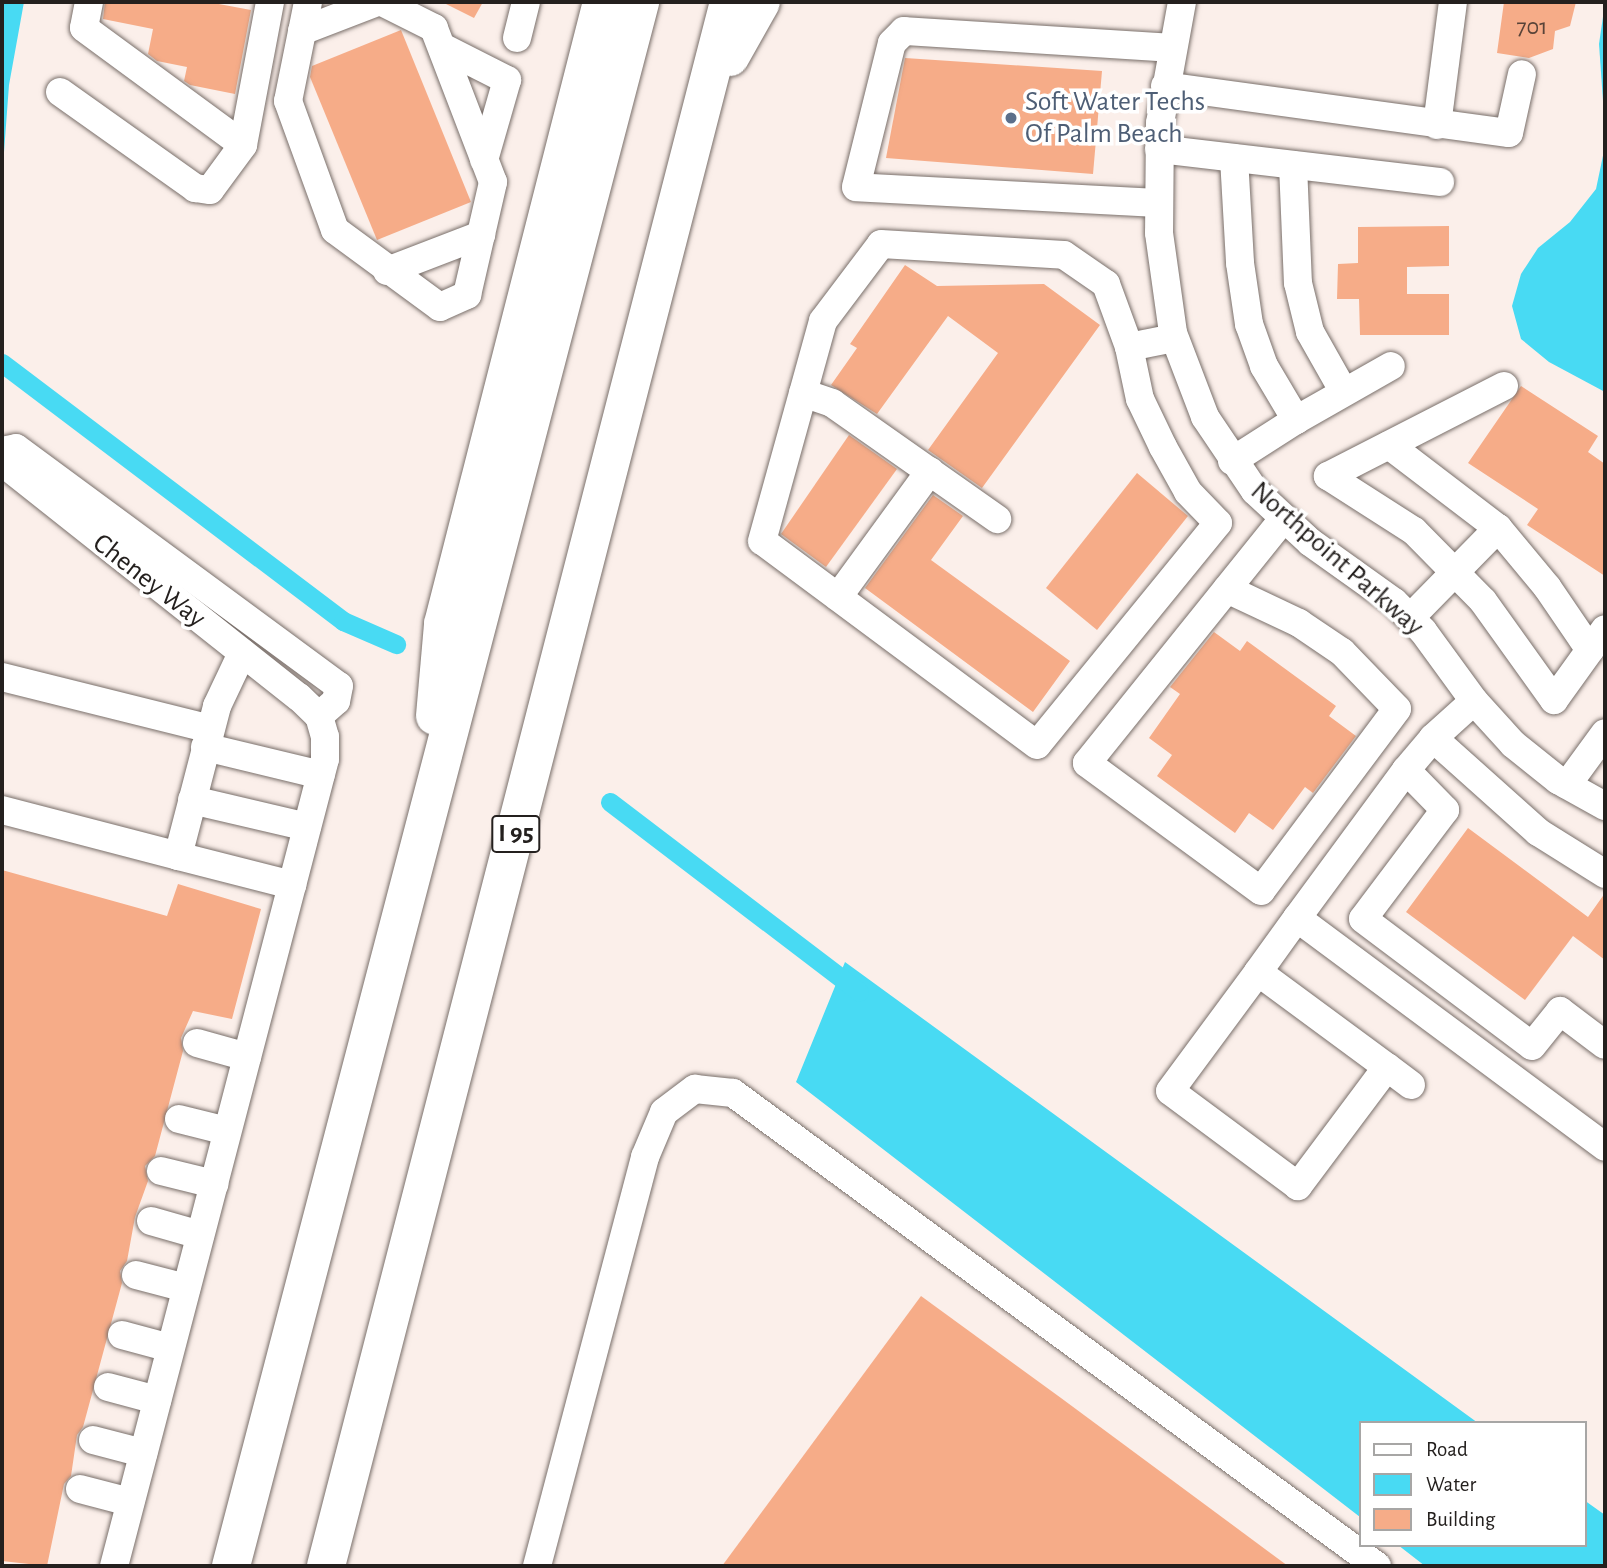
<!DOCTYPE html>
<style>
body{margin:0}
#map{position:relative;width:1607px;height:1568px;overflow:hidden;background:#fbefea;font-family:"Alegreya Sans",sans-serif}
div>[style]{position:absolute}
.water>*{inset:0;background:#48daf3}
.canal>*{height:19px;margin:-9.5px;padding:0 9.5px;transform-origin:9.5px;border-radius:9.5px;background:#48daf3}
.building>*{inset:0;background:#f6ac88}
.roads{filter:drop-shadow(0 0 2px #796f6a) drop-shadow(0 0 2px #796f6a)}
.minor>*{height:28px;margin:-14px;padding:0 14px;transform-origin:14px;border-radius:14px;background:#fff}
.highway>*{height:38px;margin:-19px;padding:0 19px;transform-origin:19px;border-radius:19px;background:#fff}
.dots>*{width:19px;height:19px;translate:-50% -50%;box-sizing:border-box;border:4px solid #fff;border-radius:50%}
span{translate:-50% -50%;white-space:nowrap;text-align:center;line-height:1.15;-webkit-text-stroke:7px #fff;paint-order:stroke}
.number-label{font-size:24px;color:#584338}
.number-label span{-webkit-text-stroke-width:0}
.shield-label span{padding:2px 5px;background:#fff;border:2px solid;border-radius:5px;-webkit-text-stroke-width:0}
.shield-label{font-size:26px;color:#24201e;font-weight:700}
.service-label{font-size:28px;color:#4e5e75}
.left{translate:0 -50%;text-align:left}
.street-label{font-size:28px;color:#24201e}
.frame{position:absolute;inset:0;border:4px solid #24201e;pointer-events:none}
.legend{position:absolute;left:1359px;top:1421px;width:228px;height:126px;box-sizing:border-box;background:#fff;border:2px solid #a7a6a5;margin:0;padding:9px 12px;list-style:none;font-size:21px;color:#24201e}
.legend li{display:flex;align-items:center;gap:14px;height:35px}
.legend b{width:35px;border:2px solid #a7a6a5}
</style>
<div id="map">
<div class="water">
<i style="clip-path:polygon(2px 2px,24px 2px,9px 85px,2px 179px)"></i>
<i style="clip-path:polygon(1605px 3px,1605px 129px,1599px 44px)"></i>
<i style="clip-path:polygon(1605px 146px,1605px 392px,1549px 362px,1521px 339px,1512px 306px,1521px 274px,1538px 248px,1570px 222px,1596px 189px)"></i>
<i style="clip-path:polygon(845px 962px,1478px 1423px,1360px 1423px,1360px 1517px,796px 1082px)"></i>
<i style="clip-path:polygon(1584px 1500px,1605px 1515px,1605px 1566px,1425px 1566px,1398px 1545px,1584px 1545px)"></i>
</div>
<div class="canal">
<i style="left:2px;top:363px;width:428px;rotate:37.1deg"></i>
<i style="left:343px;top:621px;width:58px;rotate:23.5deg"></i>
<i style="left:610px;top:802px;width:313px;rotate:37.3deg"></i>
</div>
<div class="building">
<i style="clip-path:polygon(105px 2px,208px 2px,251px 10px,235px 94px,190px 85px,184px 81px,187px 67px,157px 61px,148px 54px,153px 29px,103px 19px)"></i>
<i style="clip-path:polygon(442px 2px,483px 2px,474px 18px)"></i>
<i style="clip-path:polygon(1504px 2px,1576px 2px,1570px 26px,1555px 31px,1553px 49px,1529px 58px,1497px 53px)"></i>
<i style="clip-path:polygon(401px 30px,471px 202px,377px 240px,310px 77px,312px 66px)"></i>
<i style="clip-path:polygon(905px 58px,1102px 71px,1093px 174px,886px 158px)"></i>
<i style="clip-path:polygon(1449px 226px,1449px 266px,1407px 267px,1407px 294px,1449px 294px,1449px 335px,1360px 335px,1359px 299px,1337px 299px,1338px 264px,1358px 263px,1358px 227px)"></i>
<i style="clip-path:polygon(905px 265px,937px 286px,1044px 284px,1100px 325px,982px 488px,928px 450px,998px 353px,948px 316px,877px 414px,831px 385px,857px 348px,850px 344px)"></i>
<i style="clip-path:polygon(1521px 386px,1598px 436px,1588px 452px,1605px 464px,1605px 576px,1527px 525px,1538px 509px,1468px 463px)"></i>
<i style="clip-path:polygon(849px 435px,897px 469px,826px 567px,781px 534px)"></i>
<i style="clip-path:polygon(1137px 473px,1188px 516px,1097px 630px,1046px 588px)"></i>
<i style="clip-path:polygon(933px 495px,963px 516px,931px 560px,1070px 661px,1033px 712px,865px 588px)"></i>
<i style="clip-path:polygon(1214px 632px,1240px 651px,1247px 641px,1336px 706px,1329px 716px,1356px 736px,1313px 793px,1305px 787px,1273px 830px,1249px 813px,1235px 833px,1157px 776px,1172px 755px,1149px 738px,1180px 694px,1170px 687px)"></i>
<i style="clip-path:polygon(1468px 828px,1588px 917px,1605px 893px,1605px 960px,1573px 936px,1525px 1000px,1406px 912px)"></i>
<i style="clip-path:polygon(2px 870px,167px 916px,178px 884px,261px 909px,232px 1019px,193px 1011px,181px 1038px,183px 1051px,155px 1156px,145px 1166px,148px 1181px,135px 1217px,127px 1261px,120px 1271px,122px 1283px,83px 1427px,77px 1435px,71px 1476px,64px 1484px,47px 1566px,2px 1561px)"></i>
<i style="clip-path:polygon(921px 1296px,1061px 1398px,1288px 1566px,722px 1566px)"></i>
</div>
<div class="roads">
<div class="minor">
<i style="left:89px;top:2px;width:26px;rotate:101deg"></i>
<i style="left:84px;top:28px;width:197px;rotate:36.3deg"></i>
<i style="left:243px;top:145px;width:146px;rotate:-79.3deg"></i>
<i style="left:308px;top:2px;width:101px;rotate:101.4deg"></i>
<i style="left:288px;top:101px;width:137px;rotate:70deg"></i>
<i style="left:335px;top:230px;width:130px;rotate:36.3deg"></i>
<i style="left:440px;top:307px;width:30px;rotate:-24deg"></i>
<i style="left:467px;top:295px;width:116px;rotate:-77deg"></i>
<i style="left:493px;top:182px;width:165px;rotate:-111deg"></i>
<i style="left:434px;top:28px;width:58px;rotate:-153.4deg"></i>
<i style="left:1182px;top:2px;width:123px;rotate:100.3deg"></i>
<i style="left:1160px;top:123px;width:110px;rotate:90.5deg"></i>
<i style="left:1159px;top:233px;width:101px;rotate:82deg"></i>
<i style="left:1173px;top:333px;width:90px;rotate:69.1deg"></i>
<i style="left:1205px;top:417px;width:89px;rotate:56deg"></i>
<i style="left:1255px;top:491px;width:75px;rotate:42.8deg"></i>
<i style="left:1310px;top:542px;width:103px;rotate:35.5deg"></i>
<i style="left:1394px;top:602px;width:41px;rotate:45deg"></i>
<i style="left:1423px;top:631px;width:87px;rotate:53.9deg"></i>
<i style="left:1474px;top:701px;width:58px;rotate:47.8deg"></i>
<i style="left:1513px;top:744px;width:58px;rotate:38.7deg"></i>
<i style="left:1558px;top:780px;width:54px;rotate:29deg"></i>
<i style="left:302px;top:31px;width:80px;rotate:-21.1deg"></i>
<i style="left:517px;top:38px;width:37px;rotate:-76deg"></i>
<i style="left:442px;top:47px;width:73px;rotate:26.9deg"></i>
<i style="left:507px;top:80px;width:83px;rotate:106deg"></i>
<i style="left:1165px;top:86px;width:347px;rotate:7.8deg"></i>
<i style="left:1509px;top:133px;width:60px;rotate:-77.6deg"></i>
<i style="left:60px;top:92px;width:166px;rotate:35.4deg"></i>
<i style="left:195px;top:188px;width:15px;rotate:8deg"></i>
<i style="left:210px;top:190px;width:56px;rotate:-53.7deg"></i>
<i style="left:1437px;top:125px;width:124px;rotate:-82.6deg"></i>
<i style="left:1159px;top:149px;width:283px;rotate:6.7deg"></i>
<i style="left:1234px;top:158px;width:105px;rotate:86.7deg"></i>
<i style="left:1240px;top:263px;width:62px;rotate:81.6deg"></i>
<i style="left:1249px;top:324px;width:45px;rotate:70.3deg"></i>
<i style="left:1264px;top:366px;width:63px;rotate:59.3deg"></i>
<i style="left:1296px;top:420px;width:109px;rotate:-29.6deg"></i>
<i style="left:1293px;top:165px;width:118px;rotate:87.6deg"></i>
<i style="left:1298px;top:283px;width:50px;rotate:76.2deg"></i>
<i style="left:1310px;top:332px;width:69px;rotate:60.5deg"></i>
<i style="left:1158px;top:203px;width:302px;rotate:-177deg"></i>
<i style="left:856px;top:187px;width:148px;rotate:-76deg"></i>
<i style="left:892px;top:43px;width:17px;rotate:-45deg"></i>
<i style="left:904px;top:31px;width:268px;rotate:3.6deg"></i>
<i style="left:387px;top:271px;width:101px;rotate:-21deg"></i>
<i style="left:1129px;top:347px;width:53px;rotate:78.1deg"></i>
<i style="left:1140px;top:399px;width:53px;rotate:64.4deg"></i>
<i style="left:1163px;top:447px;width:51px;rotate:60.9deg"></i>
<i style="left:1188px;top:492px;width:43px;rotate:45.9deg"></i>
<i style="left:1218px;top:523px;width:286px;rotate:129.2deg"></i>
<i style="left:1037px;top:745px;width:342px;rotate:-143.4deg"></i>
<i style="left:762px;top:541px;width:228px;rotate:-74.5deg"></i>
<i style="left:823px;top:321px;width:96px;rotate:-53deg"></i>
<i style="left:881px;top:244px;width:183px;rotate:3.4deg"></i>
<i style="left:1064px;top:255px;width:51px;rotate:34.6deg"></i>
<i style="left:1106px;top:284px;width:67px;rotate:69.9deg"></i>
<i style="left:1129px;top:347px;width:46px;rotate:-11.3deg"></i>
<i style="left:1504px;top:386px;width:198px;rotate:152.9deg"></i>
<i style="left:1328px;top:476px;width:102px;rotate:32.6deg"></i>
<i style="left:1414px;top:531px;width:98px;rotate:45.4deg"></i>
<i style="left:1483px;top:601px;width:122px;rotate:54.4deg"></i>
<i style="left:1554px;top:700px;width:87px;rotate:-54.3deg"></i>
<i style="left:803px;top:393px;width:31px;rotate:19deg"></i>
<i style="left:832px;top:403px;width:202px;rotate:35.1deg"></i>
<i style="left:1389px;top:445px;width:137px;rotate:37.3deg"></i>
<i style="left:1498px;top:528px;width:77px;rotate:50.3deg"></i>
<i style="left:1547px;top:587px;width:76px;rotate:55.7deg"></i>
<i style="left:2px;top:451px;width:14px;rotate:-12deg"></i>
<i style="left:16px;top:448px;width:401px;rotate:36.4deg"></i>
<i style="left:339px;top:686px;width:15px;rotate:101deg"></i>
<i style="left:336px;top:701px;width:23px;rotate:139deg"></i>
<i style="left:1232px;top:461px;width:76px;rotate:-32.6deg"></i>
<i style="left:2px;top:462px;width:379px;rotate:38.4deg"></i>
<i style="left:299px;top:697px;width:28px;rotate:44deg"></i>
<i style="left:319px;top:716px;width:22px;rotate:74deg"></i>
<i style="left:325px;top:737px;width:22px;rotate:90deg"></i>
<i style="left:325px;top:759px;width:834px;rotate:104.65deg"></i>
<i style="left:1227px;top:589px;width:80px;rotate:25.3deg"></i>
<i style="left:1299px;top:623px;width:52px;rotate:34deg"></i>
<i style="left:1342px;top:652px;width:79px;rotate:46deg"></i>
<i style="left:1397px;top:709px;width:227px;rotate:126.8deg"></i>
<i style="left:1261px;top:891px;width:216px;rotate:-143.7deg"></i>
<i style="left:1087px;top:763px;width:313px;rotate:-51.2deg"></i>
<i style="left:838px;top:597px;width:156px;rotate:-53.9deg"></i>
<i style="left:1410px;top:618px;width:126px;rotate:-45.6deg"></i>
<i style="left:2px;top:677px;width:214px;rotate:14deg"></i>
<i style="left:1433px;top:738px;width:55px;rotate:-42.1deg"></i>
<i style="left:205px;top:747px;width:119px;rotate:13.6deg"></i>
<i style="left:1406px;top:770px;width:42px;rotate:-49.8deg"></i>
<i style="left:1433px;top:738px;width:141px;rotate:41.8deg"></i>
<i style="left:1538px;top:832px;width:79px;rotate:32.1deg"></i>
<i style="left:1567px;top:785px;width:64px;rotate:-53.8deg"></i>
<i style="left:192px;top:800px;width:118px;rotate:13.2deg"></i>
<i style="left:2px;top:810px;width:182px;rotate:14.6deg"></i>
<i style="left:178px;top:856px;width:155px;rotate:-75.4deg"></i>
<i style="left:217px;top:706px;width:59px;rotate:-64.7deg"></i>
<i style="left:178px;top:856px;width:118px;rotate:14.3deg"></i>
<i style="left:1297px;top:918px;width:384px;rotate:36.6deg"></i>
<i style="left:1258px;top:972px;width:160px;rotate:36.4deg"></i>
<i style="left:1387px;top:1067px;width:149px;rotate:126.8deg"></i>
<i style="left:1298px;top:1186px;width:159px;rotate:-143.4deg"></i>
<i style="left:1170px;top:1091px;width:148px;rotate:-53.5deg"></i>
<i style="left:1258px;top:972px;width:67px;rotate:-54.2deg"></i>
<i style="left:1297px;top:918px;width:184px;rotate:-53.6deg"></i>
<i style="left:1406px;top:770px;width:56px;rotate:45.7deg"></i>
<i style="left:1445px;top:810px;width:136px;rotate:127deg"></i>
<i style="left:1363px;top:919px;width:211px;rotate:36.9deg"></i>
<i style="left:1532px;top:1046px;width:45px;rotate:-51.3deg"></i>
<i style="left:1560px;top:1011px;width:56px;rotate:37.1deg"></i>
<i style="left:197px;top:1043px;width:52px;rotate:15.6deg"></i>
<i style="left:1387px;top:1067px;width:30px;rotate:37deg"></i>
<i style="left:179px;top:1119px;width:49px;rotate:14deg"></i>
<i style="left:161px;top:1171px;width:55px;rotate:13.8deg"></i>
<i style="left:151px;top:1221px;width:51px;rotate:15.9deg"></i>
<i style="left:136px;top:1275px;width:52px;rotate:14.6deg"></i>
<i style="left:122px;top:1335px;width:50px;rotate:15.2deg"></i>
<i style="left:108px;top:1387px;width:51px;rotate:14.9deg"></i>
<i style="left:93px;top:1440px;width:52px;rotate:14.6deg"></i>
<i style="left:80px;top:1489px;width:52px;rotate:14.6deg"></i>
<i style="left:537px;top:1566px;width:423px;rotate:-75.2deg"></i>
<i style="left:645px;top:1157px;width:49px;rotate:-67.1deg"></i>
<i style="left:664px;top:1112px;width:39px;rotate:-37deg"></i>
<i style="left:695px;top:1089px;width:38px;rotate:6deg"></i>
<i style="left:733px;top:1093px;width:799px;rotate:36.3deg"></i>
</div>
<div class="highway">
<i style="left:730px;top:57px;width:63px;rotate:-60.6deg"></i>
<i style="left:435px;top:716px;width:92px;rotate:-85deg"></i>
<i style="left:443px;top:624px;width:642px;rotate:-75.66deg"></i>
<i style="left:231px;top:1566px;width:1617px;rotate:-75.34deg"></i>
<i style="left:326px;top:1566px;width:1615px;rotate:-75.55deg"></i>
</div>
</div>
<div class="dots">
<i style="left:1011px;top:118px;background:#5c6f8a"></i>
</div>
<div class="number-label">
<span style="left:1532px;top:28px">701</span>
</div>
<div class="shield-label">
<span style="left:516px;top:834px">I 95</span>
</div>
<div class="service-label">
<span class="left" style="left:1025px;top:118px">Soft Water Techs<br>Of Palm Beach</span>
</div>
<div class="street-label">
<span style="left:1337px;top:559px;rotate:41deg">Northpoint Parkway</span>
<span style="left:149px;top:581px;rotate:38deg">Cheney Way</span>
</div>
<div class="frame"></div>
<ul class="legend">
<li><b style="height:9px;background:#fff"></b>Road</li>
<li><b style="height:19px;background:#48daf3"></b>Water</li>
<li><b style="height:19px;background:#f6ac88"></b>Building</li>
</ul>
</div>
